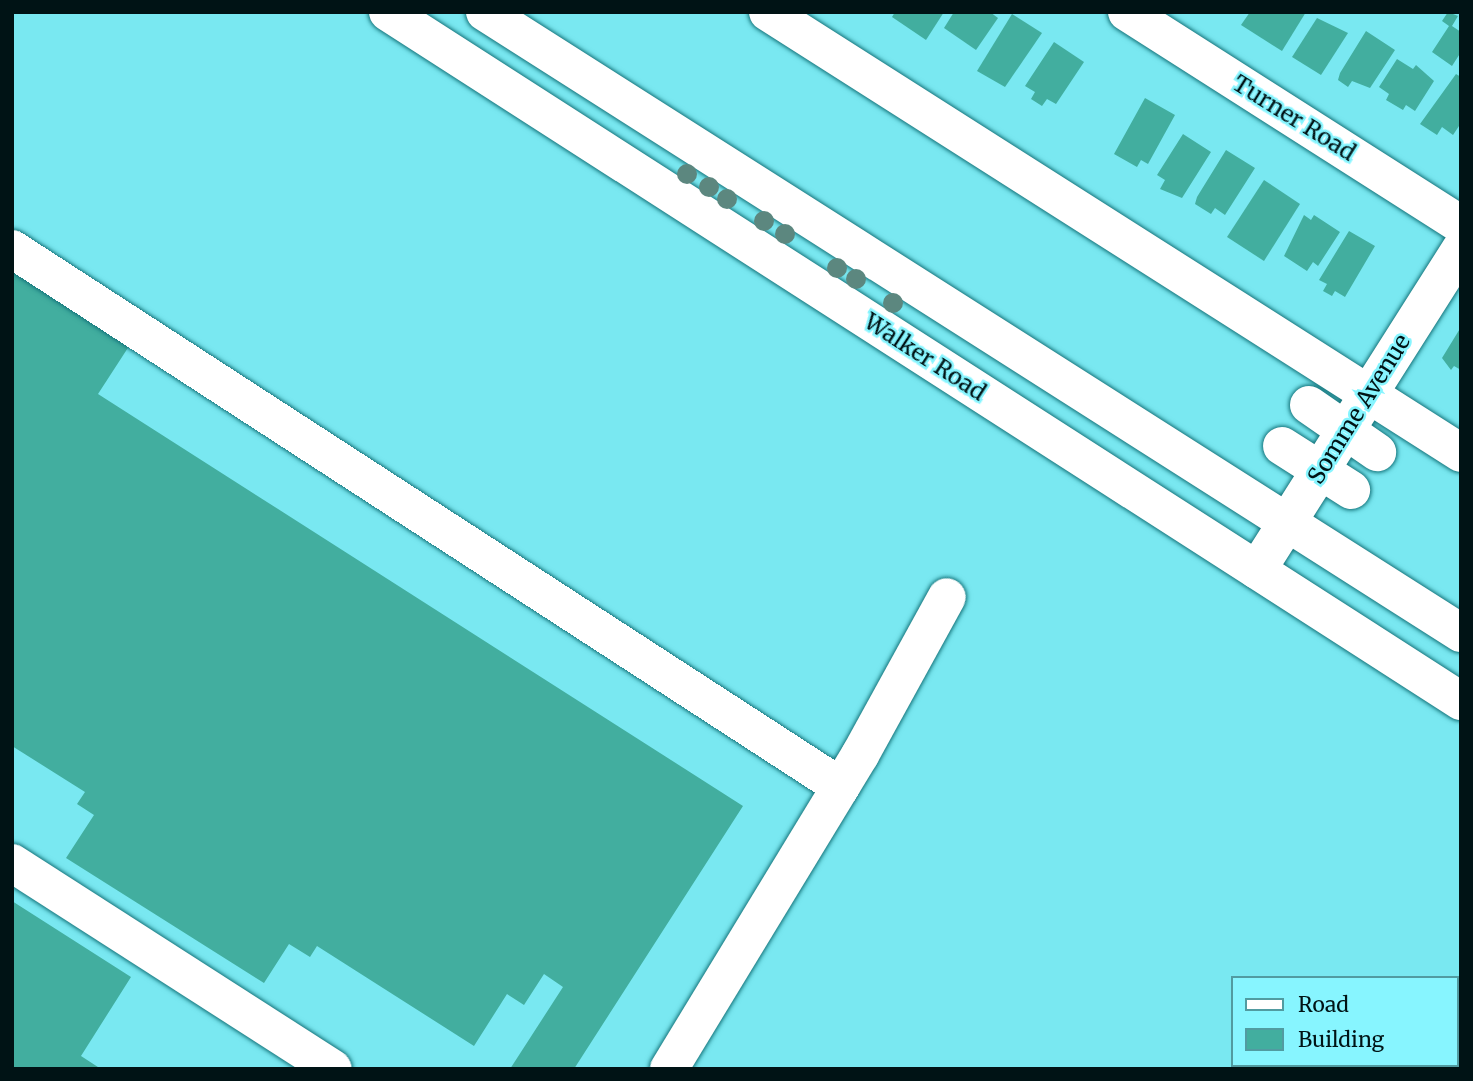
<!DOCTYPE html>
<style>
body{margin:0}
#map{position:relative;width:1473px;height:1081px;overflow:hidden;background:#79e8f1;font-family:Merriweather,serif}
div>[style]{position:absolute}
.building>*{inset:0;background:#42ae9f}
.roads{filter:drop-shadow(0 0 2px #15747b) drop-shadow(0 0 2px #15747b)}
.minor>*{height:38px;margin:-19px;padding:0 19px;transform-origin:19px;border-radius:19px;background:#fff}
.major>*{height:38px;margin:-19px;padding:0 19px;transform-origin:19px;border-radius:19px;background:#fff}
.trees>*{width:20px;height:20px;margin:-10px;border-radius:50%;background:#5c877f}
span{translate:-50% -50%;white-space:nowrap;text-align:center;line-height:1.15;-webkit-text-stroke:5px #87f5ff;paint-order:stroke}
.street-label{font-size:23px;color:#001315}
.frame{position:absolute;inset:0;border:14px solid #001315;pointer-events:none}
.legend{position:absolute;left:1231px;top:976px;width:228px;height:91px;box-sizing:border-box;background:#87f5ff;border:2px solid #519ba1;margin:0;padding:9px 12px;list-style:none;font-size:21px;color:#001315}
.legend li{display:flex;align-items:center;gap:14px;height:35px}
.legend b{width:35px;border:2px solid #519ba1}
</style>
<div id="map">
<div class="building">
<i style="clip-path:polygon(895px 12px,944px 12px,926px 40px,892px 17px)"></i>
<i style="clip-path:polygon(954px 12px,990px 12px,998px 18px,976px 50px,944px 28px)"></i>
<i style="clip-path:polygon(1250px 12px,1306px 12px,1282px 51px,1241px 25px)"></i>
<i style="clip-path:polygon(1448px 12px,1458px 16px,1452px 26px,1461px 32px,1461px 52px,1452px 66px,1432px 52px,1449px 26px,1442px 21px)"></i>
<i style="clip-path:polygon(1012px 14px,1042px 33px,1005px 87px,977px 71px)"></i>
<i style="clip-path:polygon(1317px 18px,1348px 33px,1321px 75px,1292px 57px)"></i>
<i style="clip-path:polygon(1366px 31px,1395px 50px,1370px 88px,1352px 81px,1348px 87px,1338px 80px,1340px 73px)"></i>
<i style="clip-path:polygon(1054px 42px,1084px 62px,1056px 104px,1047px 99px,1042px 106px,1031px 99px,1035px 92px,1025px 86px)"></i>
<i style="clip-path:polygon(1397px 59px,1413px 69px,1416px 65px,1434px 81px,1415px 111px,1406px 105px,1403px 110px,1386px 100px,1389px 94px,1379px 87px)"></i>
<i style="clip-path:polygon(1456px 74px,1461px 77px,1461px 123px,1453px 135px,1442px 127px,1437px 135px,1420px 124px)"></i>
<i style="clip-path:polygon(1145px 98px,1175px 115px,1148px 164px,1141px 160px,1137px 167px,1114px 154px)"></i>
<i style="clip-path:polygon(1183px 134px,1211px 152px,1182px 198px,1160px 189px,1165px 180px,1157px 175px)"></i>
<i style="clip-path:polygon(1226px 150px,1255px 168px,1225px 215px,1215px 208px,1211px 214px,1195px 204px,1197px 197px)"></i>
<i style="clip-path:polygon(1264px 180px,1300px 204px,1264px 261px,1227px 237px)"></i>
<i style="clip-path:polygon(1304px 215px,1311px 220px,1314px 215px,1340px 232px,1318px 266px,1313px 262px,1307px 271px,1284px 256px)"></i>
<i style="clip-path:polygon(1349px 231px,1375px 246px,1345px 297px,1335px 291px,1332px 296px,1323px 291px,1327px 284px,1319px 280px)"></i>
<i style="clip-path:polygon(12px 258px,135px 337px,98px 394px,743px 806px,574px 1069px,510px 1069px,563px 987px,544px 974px,524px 1005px,507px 994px,474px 1046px,317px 946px,310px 957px,289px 944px,264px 983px,66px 858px,94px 815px,77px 804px,85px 792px,12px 746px)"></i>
<i style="clip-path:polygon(1461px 327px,1461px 370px,1454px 366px,1451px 370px,1442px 358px)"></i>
<i style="clip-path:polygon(12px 901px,131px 977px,81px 1056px,101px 1069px,12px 1069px)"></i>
</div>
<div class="roads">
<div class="minor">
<i style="left:768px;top:12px;width:821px;rotate:32.47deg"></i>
<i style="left:1127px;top:12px;width:396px;rotate:32.5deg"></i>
<i style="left:12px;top:249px;width:988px;rotate:32.98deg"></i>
<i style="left:1309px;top:405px;width:83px;rotate:34.7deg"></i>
<i style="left:1282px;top:446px;width:82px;rotate:32.5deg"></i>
<i style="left:1257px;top:570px;width:380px;rotate:-57.6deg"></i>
<i style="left:12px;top:863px;width:381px;rotate:32.7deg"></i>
<i style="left:669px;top:1069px;width:368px;rotate:-58.7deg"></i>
<i style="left:860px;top:755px;width:180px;rotate:-61.2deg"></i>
</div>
<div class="major">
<i style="left:388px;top:12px;width:1275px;rotate:32.71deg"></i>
<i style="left:485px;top:12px;width:1157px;rotate:32.47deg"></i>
</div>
</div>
<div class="trees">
<i style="left:687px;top:174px"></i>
<i style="left:709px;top:187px"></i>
<i style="left:727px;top:199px"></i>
<i style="left:764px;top:221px"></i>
<i style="left:785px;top:234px"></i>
<i style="left:837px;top:268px"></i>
<i style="left:856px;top:279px"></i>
<i style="left:893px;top:303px"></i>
</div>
<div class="street-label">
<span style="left:1294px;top:118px;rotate:32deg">Turner Road</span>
<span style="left:925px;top:357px;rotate:33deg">Walker Road</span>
<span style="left:1359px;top:409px;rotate:-58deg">Somme Avenue</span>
</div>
<div class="frame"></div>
<ul class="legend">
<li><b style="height:9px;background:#fff"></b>Road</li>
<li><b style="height:19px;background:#42ae9f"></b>Building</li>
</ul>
</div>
